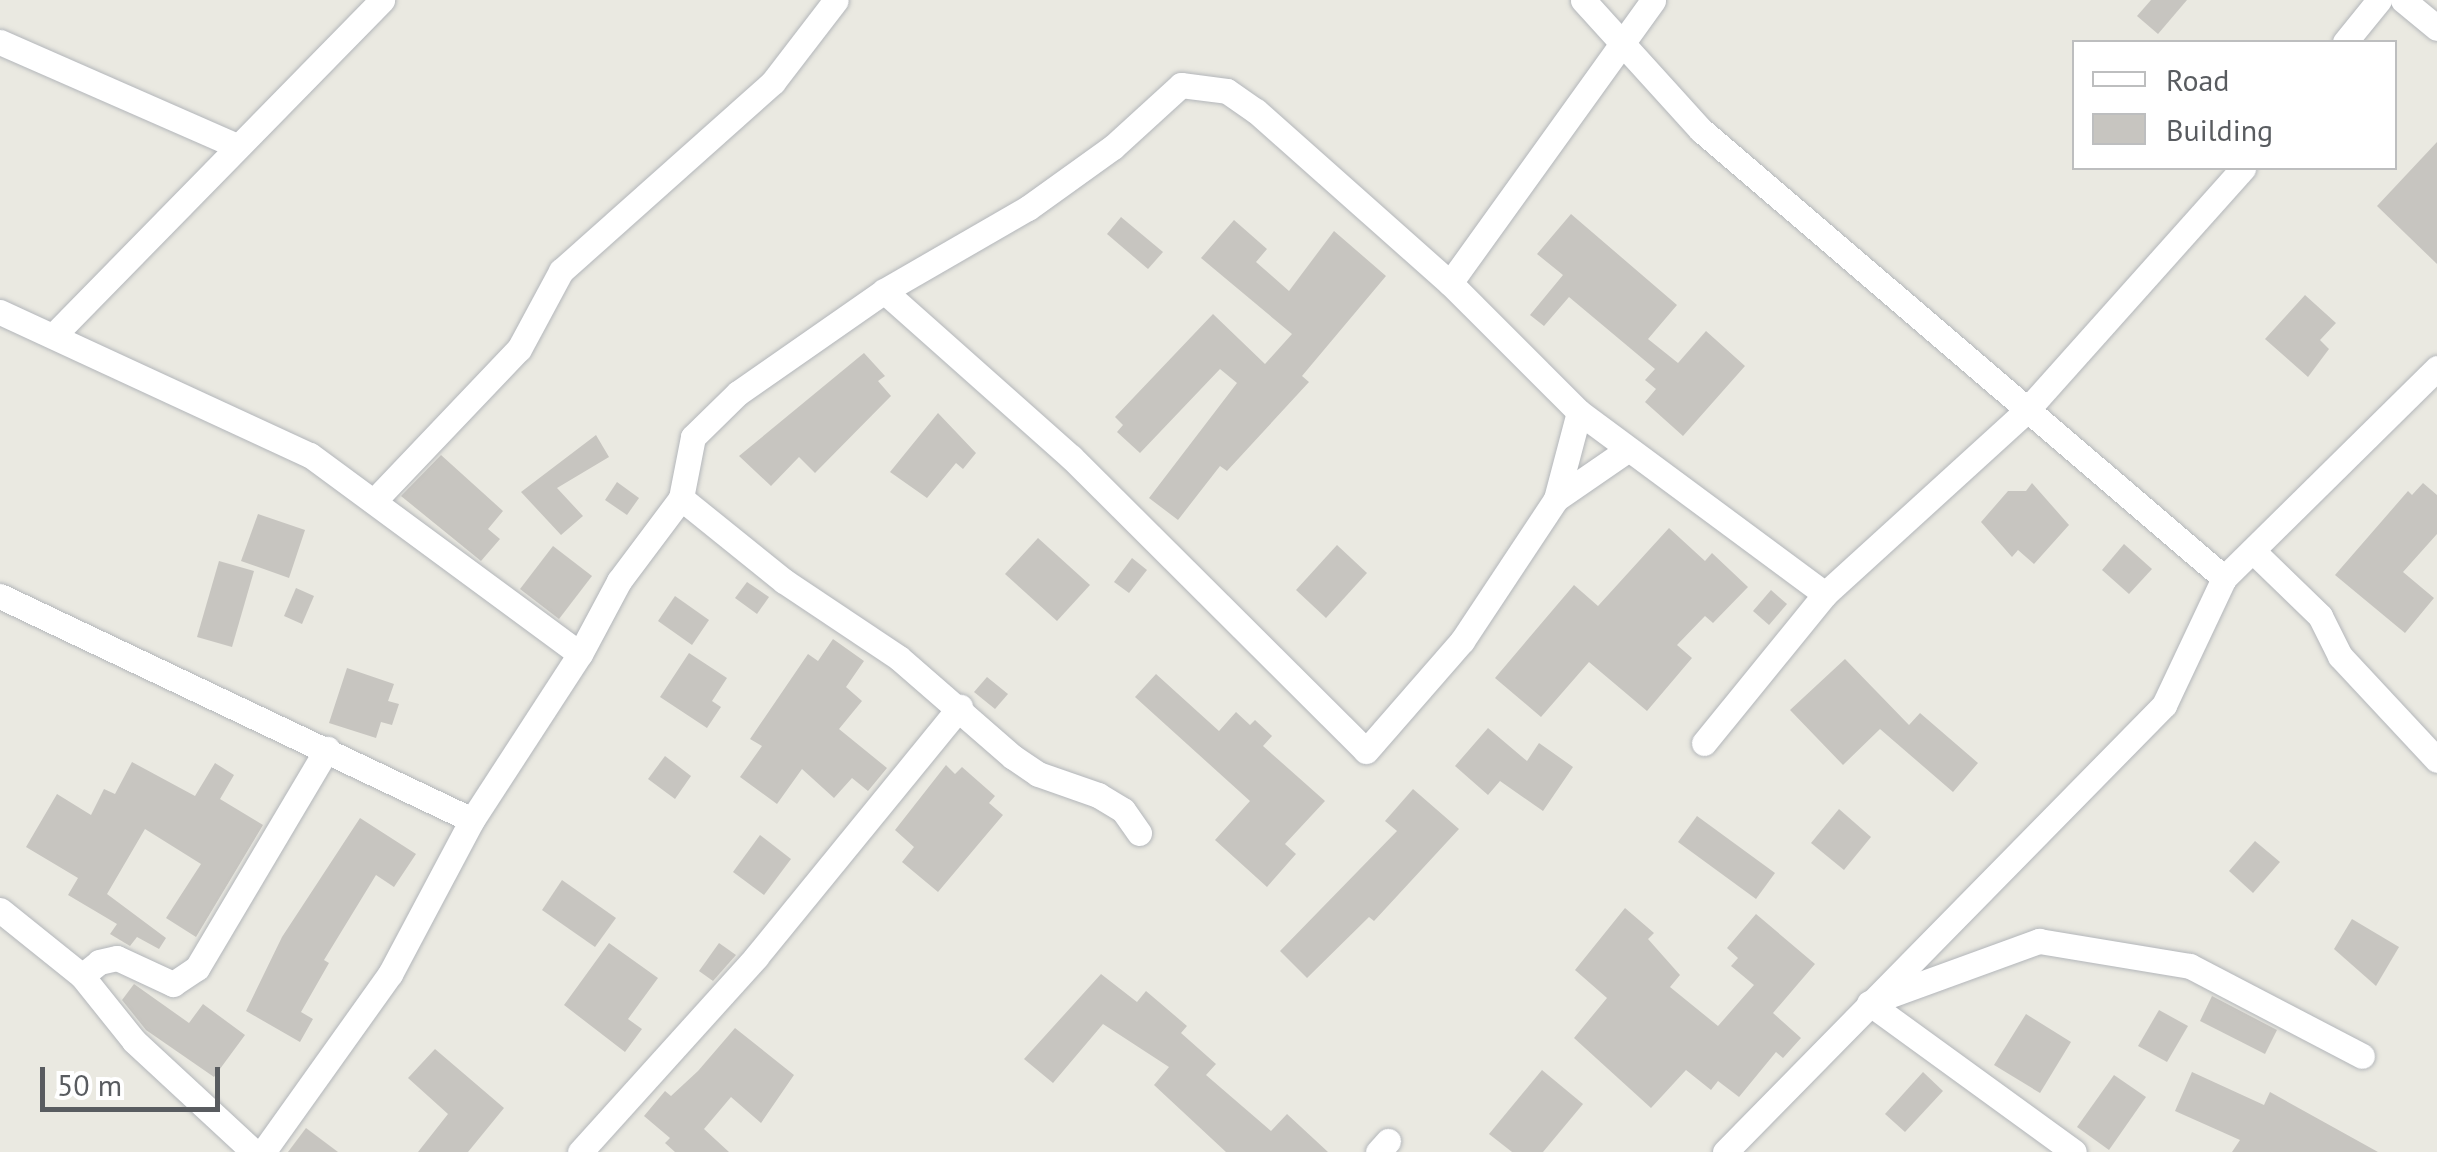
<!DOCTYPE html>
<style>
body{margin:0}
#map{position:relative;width:2437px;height:1152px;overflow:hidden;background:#eae9e1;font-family:"PT Sans",sans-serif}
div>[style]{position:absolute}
.building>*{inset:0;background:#c7c5c0}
.roads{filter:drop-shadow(0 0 2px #b3b6ba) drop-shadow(0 0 2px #b3b6ba)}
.minor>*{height:25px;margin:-12.5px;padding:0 12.5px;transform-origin:12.5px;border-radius:12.5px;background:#fff}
span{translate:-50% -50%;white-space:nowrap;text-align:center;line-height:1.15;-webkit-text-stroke:10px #fff;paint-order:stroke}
.legend{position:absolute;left:2072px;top:40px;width:325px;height:130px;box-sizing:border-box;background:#fff;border:2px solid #bdbebf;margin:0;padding:12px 18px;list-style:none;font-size:30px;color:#595c60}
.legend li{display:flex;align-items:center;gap:20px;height:50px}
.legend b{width:50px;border:2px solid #bdbebf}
.scale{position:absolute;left:40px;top:1067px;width:180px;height:45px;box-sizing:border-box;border:5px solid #595c60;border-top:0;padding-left:12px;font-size:30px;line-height:35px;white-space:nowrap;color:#595c60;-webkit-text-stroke:8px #fff;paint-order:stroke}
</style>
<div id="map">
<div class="building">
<i style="clip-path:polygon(2151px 0,2187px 0,2158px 34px,2137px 16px)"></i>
<i style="clip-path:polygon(2437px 142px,2437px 264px,2377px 206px)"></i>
<i style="clip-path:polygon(1571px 214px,1677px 305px,1648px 339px,1678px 363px,1706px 331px,1745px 366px,1683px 436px,1645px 402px,1656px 389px,1645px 380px,1655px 369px,1569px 297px,1544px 326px,1530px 315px,1563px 275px,1537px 254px)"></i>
<i style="clip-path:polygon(1121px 217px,1163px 252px,1148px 269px,1107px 234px)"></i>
<i style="clip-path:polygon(1234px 220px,1267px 249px,1256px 262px,1289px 291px,1334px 231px,1386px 276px,1302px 376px,1309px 382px,1227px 471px,1220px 466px,1178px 520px,1149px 498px,1237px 383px,1220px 369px,1140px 453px,1117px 432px,1123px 425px,1115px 417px,1213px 314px,1265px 364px,1292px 334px,1201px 258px)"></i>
<i style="clip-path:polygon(2305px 295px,2336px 323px,2320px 340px,2329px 349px,2308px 377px,2265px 339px)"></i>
<i style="clip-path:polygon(864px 353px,885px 376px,878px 381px,891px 396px,815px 473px,799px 457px,771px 486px,739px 456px)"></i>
<i style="clip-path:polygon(938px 413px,976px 453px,963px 469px,956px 463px,927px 498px,890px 472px)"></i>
<i style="clip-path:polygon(596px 435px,609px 457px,557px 488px,583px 516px,561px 535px,521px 492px)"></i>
<i style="clip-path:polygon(441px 455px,503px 511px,488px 529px,500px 539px,481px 561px,401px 496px)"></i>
<i style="clip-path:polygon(617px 482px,639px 498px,627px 515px,605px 500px)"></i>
<i style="clip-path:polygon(2032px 483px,2069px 525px,2034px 564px,2018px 550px,2012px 557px,1981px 522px,2008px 491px,2026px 491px)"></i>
<i style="clip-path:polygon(2423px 483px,2437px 495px,2437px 534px,2403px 572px,2434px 598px,2405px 633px,2335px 575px,2408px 491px,2412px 495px)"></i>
<i style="clip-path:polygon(258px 514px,305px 530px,289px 578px,241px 561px)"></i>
<i style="clip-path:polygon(1669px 528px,1705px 561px,1712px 553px,1748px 587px,1713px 623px,1705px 616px,1677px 645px,1692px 658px,1647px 711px,1589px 662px,1541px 717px,1495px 678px,1574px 585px,1598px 606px)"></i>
<i style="clip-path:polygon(1038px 538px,1090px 585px,1057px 621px,1005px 574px)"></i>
<i style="clip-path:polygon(2124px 544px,2152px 569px,2129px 594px,2102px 570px)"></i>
<i style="clip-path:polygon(1337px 545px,1367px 573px,1326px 618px,1296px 590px)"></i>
<i style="clip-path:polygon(553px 546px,592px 576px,559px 619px,520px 589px)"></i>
<i style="clip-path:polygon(1132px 558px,1147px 570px,1129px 593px,1114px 582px)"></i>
<i style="clip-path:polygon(219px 561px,254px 571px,232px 647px,197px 637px)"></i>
<i style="clip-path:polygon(747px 582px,769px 597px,757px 614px,735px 598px)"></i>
<i style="clip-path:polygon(296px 588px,314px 596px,302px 624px,284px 616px)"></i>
<i style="clip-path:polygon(1771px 590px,1787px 604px,1769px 625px,1753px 611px)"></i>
<i style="clip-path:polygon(675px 596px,709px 620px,692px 645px,658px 621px)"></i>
<i style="clip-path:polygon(833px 639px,864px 661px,846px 687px,862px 701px,839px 729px,887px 768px,868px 791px,852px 778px,834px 798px,802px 769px,777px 804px,740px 777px,762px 746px,750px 739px,808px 654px,818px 661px)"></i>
<i style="clip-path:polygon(689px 653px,727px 678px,712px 701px,721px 707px,707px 728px,660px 697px)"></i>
<i style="clip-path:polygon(1845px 659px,1909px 725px,1920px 713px,1978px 763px,1953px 792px,1880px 729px,1843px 765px,1790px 710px)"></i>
<i style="clip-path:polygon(347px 668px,394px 684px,388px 701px,399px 704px,392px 725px,381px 722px,376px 738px,329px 723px)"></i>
<i style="clip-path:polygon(1156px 674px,1219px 731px,1236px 712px,1250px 725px,1255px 720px,1272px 736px,1263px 746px,1325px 801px,1285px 844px,1296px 854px,1267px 887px,1215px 840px,1250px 801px,1135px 697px)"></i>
<i style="clip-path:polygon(987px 677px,1008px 694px,995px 709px,974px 692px)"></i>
<i style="clip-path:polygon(1488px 728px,1527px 761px,1539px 743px,1573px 767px,1543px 811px,1500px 781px,1488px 795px,1455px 766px)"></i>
<i style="clip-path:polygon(665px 756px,691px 776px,675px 799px,648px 779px)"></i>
<i style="clip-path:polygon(132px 762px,195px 796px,215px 763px,234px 775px,220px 799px,263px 825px,196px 937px,166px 918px,201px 864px,145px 829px,107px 894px,166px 938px,159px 949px,137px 937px,130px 946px,110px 934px,117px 924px,68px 895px,78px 878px,26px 847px,57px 794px,91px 815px,104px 789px,115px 794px)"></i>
<i style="clip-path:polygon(946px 765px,955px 774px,962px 767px,995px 796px,989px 803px,1003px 815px,938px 892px,902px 862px,914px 847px,895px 830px)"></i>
<i style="clip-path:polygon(1413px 789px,1459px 829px,1374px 921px,1369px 917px,1307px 978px,1280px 951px,1397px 831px,1385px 821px)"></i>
<i style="clip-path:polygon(1839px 809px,1871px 837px,1844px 870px,1811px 843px)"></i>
<i style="clip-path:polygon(1697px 816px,1775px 873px,1756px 899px,1678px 842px)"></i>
<i style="clip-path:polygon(360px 818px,416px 854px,394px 887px,376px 875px,324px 960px,329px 963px,301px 1012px,313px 1019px,300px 1042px,246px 1011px,282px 937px)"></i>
<i style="clip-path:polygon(760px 835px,791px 859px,764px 895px,733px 872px)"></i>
<i style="clip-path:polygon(2255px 841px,2280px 862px,2253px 893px,2229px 871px)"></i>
<i style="clip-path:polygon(562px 880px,616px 918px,595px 947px,542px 910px)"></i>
<i style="clip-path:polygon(1625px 908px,1654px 933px,1648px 939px,1680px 975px,1670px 987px,1718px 1026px,1754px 985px,1731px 966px,1738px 958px,1727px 948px,1756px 914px,1815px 964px,1773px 1013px,1801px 1038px,1783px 1058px,1776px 1052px,1739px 1097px,1718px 1081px,1711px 1090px,1686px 1070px,1651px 1108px,1574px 1038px,1607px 998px,1575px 970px)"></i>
<i style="clip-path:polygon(2352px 919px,2399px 947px,2376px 986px,2334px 949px)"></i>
<i style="clip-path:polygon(609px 943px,658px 978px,628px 1019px,642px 1029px,625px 1052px,564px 1005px)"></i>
<i style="clip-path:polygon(719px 943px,736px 955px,713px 981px,699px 971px)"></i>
<i style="clip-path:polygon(1101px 974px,1137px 1002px,1146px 991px,1187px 1026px,1181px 1033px,1216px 1064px,1206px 1075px,1271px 1131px,1287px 1114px,1328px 1152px,1226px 1152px,1154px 1085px,1169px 1067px,1103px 1024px,1053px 1083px,1024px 1059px)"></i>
<i style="clip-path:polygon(134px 984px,189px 1023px,203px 1004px,245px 1035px,214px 1077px,146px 1030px,122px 1000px)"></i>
<i style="clip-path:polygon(2212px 996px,2277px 1030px,2265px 1054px,2200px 1021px)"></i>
<i style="clip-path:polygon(2159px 1010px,2188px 1026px,2167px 1062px,2138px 1046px)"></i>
<i style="clip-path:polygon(2026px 1014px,2071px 1042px,2040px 1093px,1994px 1065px)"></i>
<i style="clip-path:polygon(735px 1028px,794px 1075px,761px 1123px,731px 1097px,704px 1129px,729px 1152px,675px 1152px,665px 1143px,670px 1138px,644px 1116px,665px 1091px,671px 1096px,698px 1071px)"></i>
<i style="clip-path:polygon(435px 1049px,504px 1108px,468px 1152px,418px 1152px,448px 1114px,408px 1078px)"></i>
<i style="clip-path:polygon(1542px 1070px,1583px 1104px,1543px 1152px,1512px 1152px,1489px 1134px)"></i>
<i style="clip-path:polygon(1923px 1072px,1943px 1091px,1905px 1132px,1885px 1114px)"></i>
<i style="clip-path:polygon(2192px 1072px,2264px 1105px,2270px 1092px,2378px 1152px,2232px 1152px,2240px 1140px,2175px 1111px)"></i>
<i style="clip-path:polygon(2114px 1075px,2146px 1097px,2109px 1150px,2077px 1127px)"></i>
<i style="clip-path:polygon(306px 1128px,338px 1152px,288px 1152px)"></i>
</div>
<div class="roads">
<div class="minor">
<i style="left:1583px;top:0;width:176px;rotate:47.8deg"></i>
<i style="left:1701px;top:130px;width:689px;rotate:40.58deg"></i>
<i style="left:2403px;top:0;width:44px;rotate:39.5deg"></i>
<i style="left:0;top:42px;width:259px;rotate:23.7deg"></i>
<i style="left:2345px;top:42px;width:54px;rotate:-51deg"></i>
<i style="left:1450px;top:283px;width:348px;rotate:-54.3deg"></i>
<i style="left:884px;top:291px;width:250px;rotate:41.6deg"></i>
<i style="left:1071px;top:457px;width:416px;rotate:44.9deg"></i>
<i style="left:1366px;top:751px;width:146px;rotate:-48.9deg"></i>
<i style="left:1462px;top:641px;width:170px;rotate:-56.5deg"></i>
<i style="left:1556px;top:499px;width:90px;rotate:-75.2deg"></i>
<i style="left:0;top:312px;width:341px;rotate:24.8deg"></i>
<i style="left:310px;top:455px;width:335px;rotate:36.4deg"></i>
<i style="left:54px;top:335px;width:469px;rotate:-45.6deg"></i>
<i style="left:681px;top:498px;width:132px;rotate:38.9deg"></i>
<i style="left:784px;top:581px;width:138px;rotate:33.8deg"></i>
<i style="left:899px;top:658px;width:151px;rotate:41deg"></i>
<i style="left:1013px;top:757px;width:30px;rotate:34deg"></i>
<i style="left:1038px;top:774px;width:64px;rotate:19.3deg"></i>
<i style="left:1098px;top:795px;width:29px;rotate:31deg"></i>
<i style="left:1123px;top:810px;width:28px;rotate:55deg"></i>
<i style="left:1556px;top:499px;width:86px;rotate:-34.6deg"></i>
<i style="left:374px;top:501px;width:210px;rotate:-46.4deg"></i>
<i style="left:519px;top:349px;width:89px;rotate:-61.7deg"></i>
<i style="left:561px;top:271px;width:284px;rotate:-41.7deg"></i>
<i style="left:773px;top:82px;width:103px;rotate:-52.5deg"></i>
<i style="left:2254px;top:552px;width:92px;rotate:44.1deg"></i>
<i style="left:2320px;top:616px;width:45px;rotate:63.4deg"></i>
<i style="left:2340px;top:656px;width:142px;rotate:47deg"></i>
<i style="left:0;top:596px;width:522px;rotate:25.39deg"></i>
<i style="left:1704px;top:743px;width:192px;rotate:-50.9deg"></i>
<i style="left:1825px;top:594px;width:272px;rotate:-42.3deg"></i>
<i style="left:2026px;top:411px;width:326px;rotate:-48.2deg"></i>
<i style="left:0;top:910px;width:105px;rotate:38.8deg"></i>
<i style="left:82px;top:976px;width:83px;rotate:51.3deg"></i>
<i style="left:134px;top:1041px;width:163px;rotate:42.8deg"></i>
<i style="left:82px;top:976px;width:22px;rotate:-39deg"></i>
<i style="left:99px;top:962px;width:18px;rotate:-13deg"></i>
<i style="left:117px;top:958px;width:62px;rotate:24.9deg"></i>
<i style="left:173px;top:984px;width:29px;rotate:-34deg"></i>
<i style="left:197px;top:968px;width:255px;rotate:-59.3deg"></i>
<i style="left:1874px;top:1001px;width:176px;rotate:-20deg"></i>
<i style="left:2039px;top:941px;width:153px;rotate:9.4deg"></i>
<i style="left:2190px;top:966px;width:194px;rotate:27.6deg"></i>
<i style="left:1869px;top:1003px;width:253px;rotate:36deg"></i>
<i style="left:263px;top:1152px;width:219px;rotate:-54.5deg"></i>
<i style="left:390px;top:974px;width:174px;rotate:-62deg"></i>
<i style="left:472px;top:820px;width:198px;rotate:-57deg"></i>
<i style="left:580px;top:654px;width:83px;rotate:-61.9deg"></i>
<i style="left:619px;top:581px;width:104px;rotate:-53.2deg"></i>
<i style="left:681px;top:498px;width:62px;rotate:-78.9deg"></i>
<i style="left:693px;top:437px;width:63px;rotate:-44.4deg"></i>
<i style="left:738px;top:393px;width:178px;rotate:-34.9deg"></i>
<i style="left:884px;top:291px;width:166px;rotate:-30deg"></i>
<i style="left:1028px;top:208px;width:105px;rotate:-35.7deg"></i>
<i style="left:1113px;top:147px;width:92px;rotate:-42.4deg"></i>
<i style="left:1181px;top:85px;width:46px;rotate:7.4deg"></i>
<i style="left:1227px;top:91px;width:35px;rotate:35deg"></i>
<i style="left:1256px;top:111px;width:259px;rotate:41.6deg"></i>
<i style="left:1450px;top:283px;width:182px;rotate:45deg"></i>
<i style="left:1579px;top:412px;width:306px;rotate:36.5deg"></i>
<i style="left:580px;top:1152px;width:263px;rotate:-47.9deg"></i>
<i style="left:756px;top:957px;width:323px;rotate:-50.8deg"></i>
<i style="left:1378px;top:1152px;width:15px;rotate:-48deg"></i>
<i style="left:1725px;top:1152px;width:627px;rotate:-45.52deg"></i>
<i style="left:2164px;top:705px;width:140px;rotate:-64.7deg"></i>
<i style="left:2224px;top:578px;width:299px;rotate:-44.6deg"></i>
</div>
</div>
<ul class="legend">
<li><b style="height:12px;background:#fff"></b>Road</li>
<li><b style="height:28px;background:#c7c5c0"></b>Building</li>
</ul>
<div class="scale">50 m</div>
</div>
